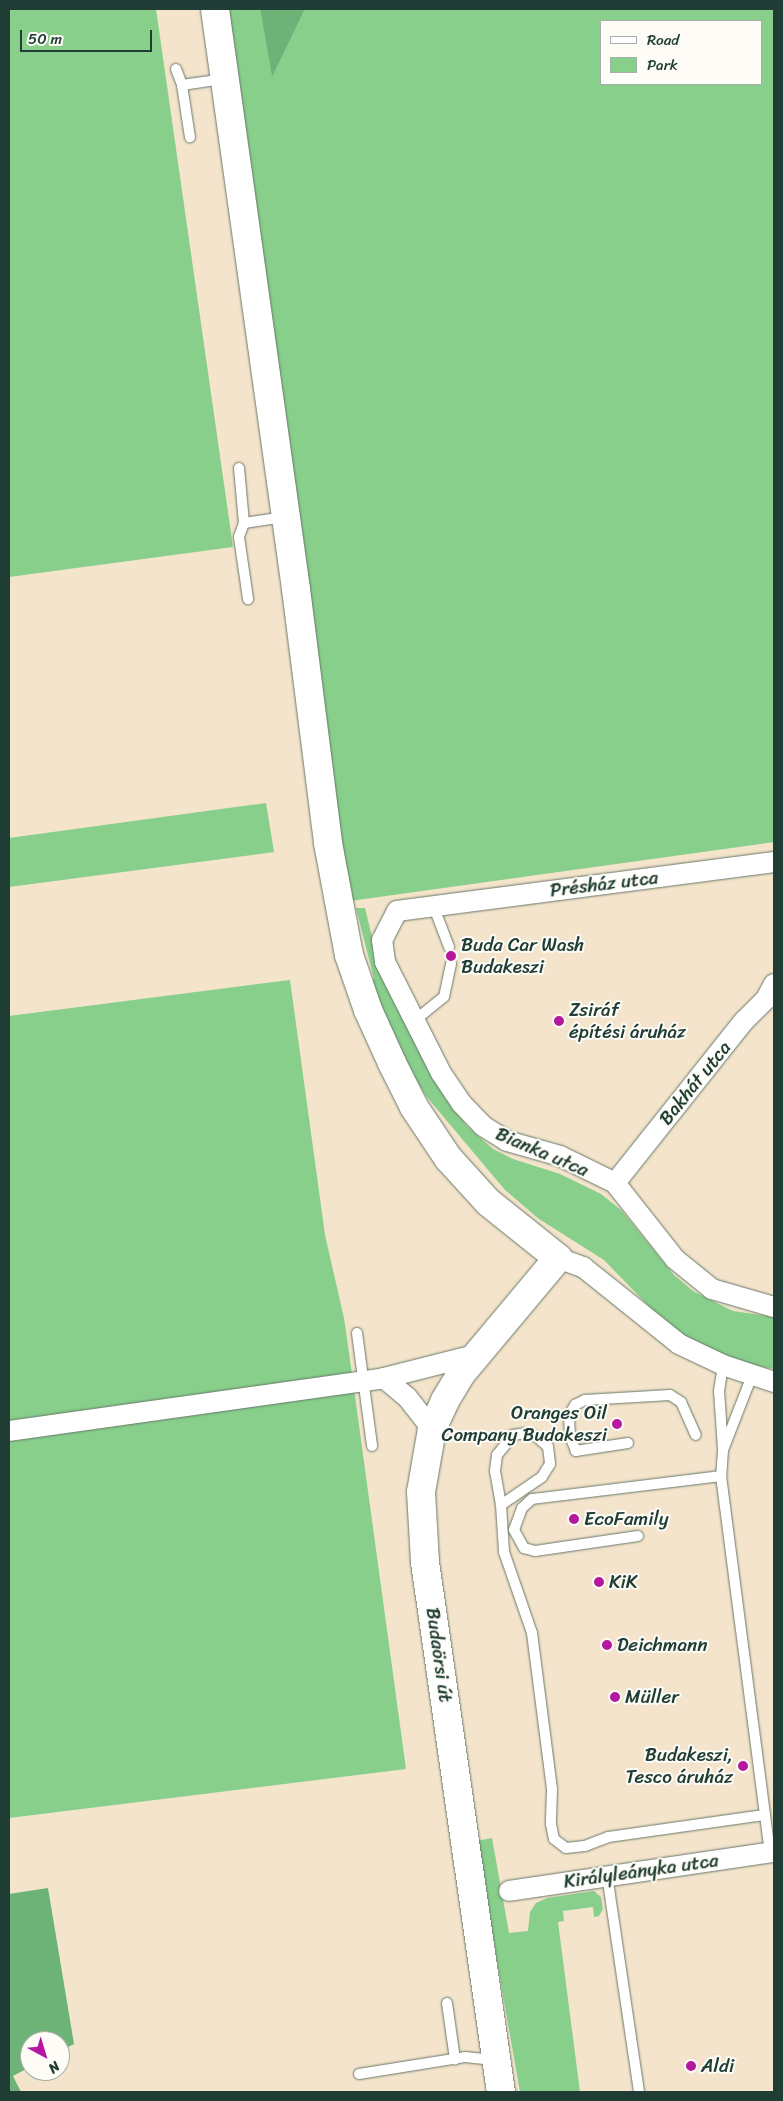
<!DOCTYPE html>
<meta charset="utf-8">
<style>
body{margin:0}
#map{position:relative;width:783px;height:2101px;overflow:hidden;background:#f3e4cb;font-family:Sriracha,sans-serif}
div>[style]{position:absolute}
.green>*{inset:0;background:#87cf8b}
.forest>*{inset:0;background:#6db277}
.roads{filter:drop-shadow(0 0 1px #697769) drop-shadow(0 0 1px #697769)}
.lane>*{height:10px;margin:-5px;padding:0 5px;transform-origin:5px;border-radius:5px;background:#fff}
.street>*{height:20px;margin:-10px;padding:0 10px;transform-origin:10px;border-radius:10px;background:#fff}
.secondary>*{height:28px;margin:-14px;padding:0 14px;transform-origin:14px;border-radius:14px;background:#fff}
.dots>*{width:14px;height:14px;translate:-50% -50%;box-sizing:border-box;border:2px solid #fdfcf7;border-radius:50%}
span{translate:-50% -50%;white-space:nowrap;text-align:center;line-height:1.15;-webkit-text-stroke:4px #fdfcf7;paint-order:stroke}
.street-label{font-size:19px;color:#1f3d34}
.poi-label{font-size:19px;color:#1f3d34}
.left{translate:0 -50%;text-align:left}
.right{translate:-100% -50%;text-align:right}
.frame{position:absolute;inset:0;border:10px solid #1f3d34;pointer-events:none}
.legend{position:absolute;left:600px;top:20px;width:162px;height:65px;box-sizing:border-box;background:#fdfcf7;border:1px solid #a4b0a9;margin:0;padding:6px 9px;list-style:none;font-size:15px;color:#1f3d34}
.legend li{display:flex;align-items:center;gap:10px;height:25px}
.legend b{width:25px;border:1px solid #a4b0a9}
.north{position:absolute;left:20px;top:2031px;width:50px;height:50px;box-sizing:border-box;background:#fdfcf7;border:1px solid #a4b0a9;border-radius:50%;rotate:141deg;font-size:14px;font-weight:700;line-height:20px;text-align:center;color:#1f3d34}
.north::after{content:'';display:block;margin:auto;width:18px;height:22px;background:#b5179e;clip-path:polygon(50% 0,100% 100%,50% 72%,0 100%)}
.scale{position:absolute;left:20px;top:30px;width:132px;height:22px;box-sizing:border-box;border:2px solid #1f3d34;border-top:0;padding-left:6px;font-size:15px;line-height:18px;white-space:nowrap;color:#1f3d34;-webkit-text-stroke:4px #fdfcf7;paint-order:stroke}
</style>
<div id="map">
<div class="green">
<i style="clip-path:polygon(9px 9px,156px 9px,233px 547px,9px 577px)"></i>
<i style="clip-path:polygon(evenodd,228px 9px,260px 9px,272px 76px,305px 9px,774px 9px,774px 842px,350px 901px,300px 576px,228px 9px,602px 21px,762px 21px,762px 84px,602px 84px,602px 21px)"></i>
<i style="clip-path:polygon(266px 803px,274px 852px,9px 887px,9px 838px)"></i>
<i style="clip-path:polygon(356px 908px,365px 908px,382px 978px,446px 1099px,467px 1126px,493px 1149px,513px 1159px,560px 1174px,601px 1194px,622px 1211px,674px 1275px,693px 1291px,733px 1311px,774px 1317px,774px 1369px,750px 1365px,691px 1342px,665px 1323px,604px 1260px,539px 1219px,505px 1190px,426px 1096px,404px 1060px,367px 982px,374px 979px)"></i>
<i style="clip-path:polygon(290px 980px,325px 1235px,344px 1318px,352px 1374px,406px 1769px,9px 1818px,9px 1016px)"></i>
<i style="clip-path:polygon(492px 1838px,509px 1933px,528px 1931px,530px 1912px,536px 1903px,547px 1898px,594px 1891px,601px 1897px,603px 1909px,599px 1916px,594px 1917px,593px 1907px,563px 1911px,564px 1921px,558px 1922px,580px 2092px,520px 2092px,476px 1841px)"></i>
</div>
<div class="forest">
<i style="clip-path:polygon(260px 9px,305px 9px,272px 77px)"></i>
<i style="clip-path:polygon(48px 1888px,74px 2044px,60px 2051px,60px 2041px,30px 2041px,30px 2067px,13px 2076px,21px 2092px,9px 2092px,9px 1894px)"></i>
</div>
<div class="roads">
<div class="lane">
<i style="left:176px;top:69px;width:17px;rotate:69deg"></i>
<i style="left:182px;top:85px;width:53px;rotate:81.3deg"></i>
<i style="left:182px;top:85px;width:41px;rotate:-8.3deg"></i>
<i style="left:239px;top:468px;width:55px;rotate:84.8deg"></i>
<i style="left:244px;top:523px;width:15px;rotate:110deg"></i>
<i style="left:239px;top:537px;width:63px;rotate:81.7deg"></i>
<i style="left:244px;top:523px;width:40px;rotate:-8.5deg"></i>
<i style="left:433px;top:905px;width:45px;rotate:69.1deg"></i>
<i style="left:414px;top:1021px;width:38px;rotate:-39deg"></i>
<i style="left:444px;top:997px;width:34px;rotate:-78deg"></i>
<i style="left:357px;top:1333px;width:114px;rotate:82.4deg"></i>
<i style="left:753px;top:1373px;width:83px;rotate:111.3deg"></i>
<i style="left:723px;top:1450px;width:26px;rotate:94deg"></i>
<i style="left:721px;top:1476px;width:380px;rotate:82.6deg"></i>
<i style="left:628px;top:1443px;width:53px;rotate:171.3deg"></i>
<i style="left:576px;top:1451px;width:16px;rotate:-112deg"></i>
<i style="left:570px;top:1436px;width:21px;rotate:-93deg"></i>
<i style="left:569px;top:1415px;width:12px;rotate:-59deg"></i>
<i style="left:575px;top:1405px;width:11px;rotate:-27deg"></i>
<i style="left:585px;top:1400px;width:85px;rotate:-3.4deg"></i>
<i style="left:670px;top:1395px;width:13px;rotate:32deg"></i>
<i style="left:681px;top:1402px;width:36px;rotate:66deg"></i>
<i style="left:723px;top:1449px;width:58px;rotate:-93.9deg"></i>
<i style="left:719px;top:1391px;width:26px;rotate:-81deg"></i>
<i style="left:501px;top:1505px;width:35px;rotate:-100deg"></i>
<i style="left:495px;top:1471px;width:16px;rotate:-83deg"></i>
<i style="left:497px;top:1455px;width:26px;rotate:-51deg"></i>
<i style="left:513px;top:1435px;width:12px;rotate:-9deg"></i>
<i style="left:525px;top:1433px;width:13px;rotate:18deg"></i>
<i style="left:537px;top:1437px;width:15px;rotate:42deg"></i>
<i style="left:548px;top:1447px;width:17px;rotate:83deg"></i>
<i style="left:550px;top:1464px;width:15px;rotate:122deg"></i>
<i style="left:542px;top:1477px;width:50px;rotate:145.7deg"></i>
<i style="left:501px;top:1505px;width:47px;rotate:86.3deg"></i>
<i style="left:504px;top:1552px;width:86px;rotate:70.9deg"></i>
<i style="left:532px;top:1633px;width:158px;rotate:82.7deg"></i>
<i style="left:552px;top:1790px;width:34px;rotate:92deg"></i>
<i style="left:551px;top:1824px;width:15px;rotate:79deg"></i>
<i style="left:554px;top:1839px;width:15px;rotate:37deg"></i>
<i style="left:566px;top:1848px;width:19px;rotate:-6deg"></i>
<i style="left:585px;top:1846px;width:25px;rotate:-21deg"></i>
<i style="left:608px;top:1837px;width:158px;rotate:-8deg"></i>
<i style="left:638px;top:1536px;width:104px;rotate:171.7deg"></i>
<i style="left:535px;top:1551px;width:11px;rotate:-165deg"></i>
<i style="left:524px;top:1548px;width:21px;rotate:-119deg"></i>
<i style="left:514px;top:1530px;width:23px;rotate:-70deg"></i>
<i style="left:522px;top:1508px;width:13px;rotate:-42deg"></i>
<i style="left:532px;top:1499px;width:190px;rotate:-6.9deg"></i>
<i style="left:607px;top:1875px;width:219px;rotate:81.6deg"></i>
<i style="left:447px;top:2003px;width:57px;rotate:81.9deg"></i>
<i style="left:359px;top:2074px;width:107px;rotate:-9.1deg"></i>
<i style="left:465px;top:2057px;width:31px;rotate:6deg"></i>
</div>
<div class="street">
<i style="left:774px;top:862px;width:380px;rotate:172.6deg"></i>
<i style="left:397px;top:911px;width:33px;rotate:117deg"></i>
<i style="left:382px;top:940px;width:22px;rotate:82deg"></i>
<i style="left:385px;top:962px;width:124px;rotate:63.2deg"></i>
<i style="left:441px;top:1073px;width:36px;rotate:56deg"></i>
<i style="left:461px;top:1103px;width:32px;rotate:46deg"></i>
<i style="left:483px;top:1126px;width:28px;rotate:32deg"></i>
<i style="left:507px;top:1141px;width:55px;rotate:15.8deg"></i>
<i style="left:560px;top:1156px;width:61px;rotate:26.1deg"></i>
<i style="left:615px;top:1183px;width:97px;rotate:51.7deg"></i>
<i style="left:675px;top:1259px;width:48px;rotate:39deg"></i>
<i style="left:712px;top:1289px;width:65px;rotate:16.2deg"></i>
<i style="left:615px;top:1183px;width:207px;rotate:-51.5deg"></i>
<i style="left:744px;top:1021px;width:31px;rotate:-45deg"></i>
<i style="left:766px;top:999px;width:17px;rotate:-62deg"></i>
<i style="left:558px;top:1258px;width:27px;rotate:20deg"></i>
<i style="left:583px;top:1267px;width:123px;rotate:38.7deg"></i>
<i style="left:679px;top:1344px;width:49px;rotate:25.5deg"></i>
<i style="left:723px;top:1365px;width:54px;rotate:18.4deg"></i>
<i style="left:384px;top:1378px;width:30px;rotate:40deg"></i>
<i style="left:407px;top:1397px;width:41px;rotate:52deg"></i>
<i style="left:9px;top:1431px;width:379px;rotate:-8deg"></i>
<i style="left:384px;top:1378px;width:98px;rotate:-14.2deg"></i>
<i style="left:509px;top:1891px;width:268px;rotate:-8.4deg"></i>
</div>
<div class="secondary">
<i style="left:215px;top:9px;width:586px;rotate:82.05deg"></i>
<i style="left:296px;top:589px;width:256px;rotate:82.8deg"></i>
<i style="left:328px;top:843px;width:114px;rotate:79.4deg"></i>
<i style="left:349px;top:955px;width:58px;rotate:70.9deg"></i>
<i style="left:368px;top:1010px;width:58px;rotate:65.6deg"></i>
<i style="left:392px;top:1063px;width:49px;rotate:63.4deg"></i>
<i style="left:414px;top:1107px;width:61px;rotate:56.3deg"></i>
<i style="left:448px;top:1158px;width:59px;rotate:47.7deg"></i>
<i style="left:488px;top:1202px;width:90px;rotate:38.7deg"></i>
<i style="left:558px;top:1258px;width:151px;rotate:129.9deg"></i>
<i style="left:461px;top:1374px;width:31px;rotate:121deg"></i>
<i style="left:445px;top:1401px;width:31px;rotate:115deg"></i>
<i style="left:432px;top:1429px;width:64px;rotate:99.9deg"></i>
<i style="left:421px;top:1492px;width:70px;rotate:86.7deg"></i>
<i style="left:425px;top:1562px;width:535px;rotate:81.84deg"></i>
</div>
</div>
<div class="dots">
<i style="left:451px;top:956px;background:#b5179e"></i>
<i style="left:559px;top:1021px;background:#b5179e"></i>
<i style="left:617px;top:1424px;background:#b5179e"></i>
<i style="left:574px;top:1519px;background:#b5179e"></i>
<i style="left:599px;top:1582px;background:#b5179e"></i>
<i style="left:607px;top:1645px;background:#b5179e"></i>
<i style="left:615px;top:1697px;background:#b5179e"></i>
<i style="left:743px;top:1766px;background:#b5179e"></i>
<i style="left:691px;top:2066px;background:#b5179e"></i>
</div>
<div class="street-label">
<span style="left:604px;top:884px;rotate:-7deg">Présház utca</span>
<span style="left:695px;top:1083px;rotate:-51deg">Bakhát utca</span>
<span style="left:542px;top:1152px;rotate:23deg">Bianka utca</span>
<span style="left:439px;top:1655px;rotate:82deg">Budaörsi út</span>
<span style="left:641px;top:1871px;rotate:-8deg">Királyleányka utca</span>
</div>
<div class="poi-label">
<span class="left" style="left:461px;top:956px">Buda Car Wash<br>Budakeszi</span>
<span class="left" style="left:569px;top:1021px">Zsiráf<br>építési áruház</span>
<span class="right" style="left:607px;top:1424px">Oranges Oil<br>Company Budakeszi</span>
<span class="left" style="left:584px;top:1519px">EcoFamily</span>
<span class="left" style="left:609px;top:1582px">KiK</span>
<span class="left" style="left:617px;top:1645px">Deichmann</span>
<span class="left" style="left:625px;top:1697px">Müller</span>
<span class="right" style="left:733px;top:1766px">Budakeszi,<br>Tesco áruház</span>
<span class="left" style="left:701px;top:2066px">Aldi</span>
</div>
<div class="frame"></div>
<ul class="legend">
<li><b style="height:6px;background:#fff"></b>Road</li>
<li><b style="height:14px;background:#87cf8b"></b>Park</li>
</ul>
<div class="north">N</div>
<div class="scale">50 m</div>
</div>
